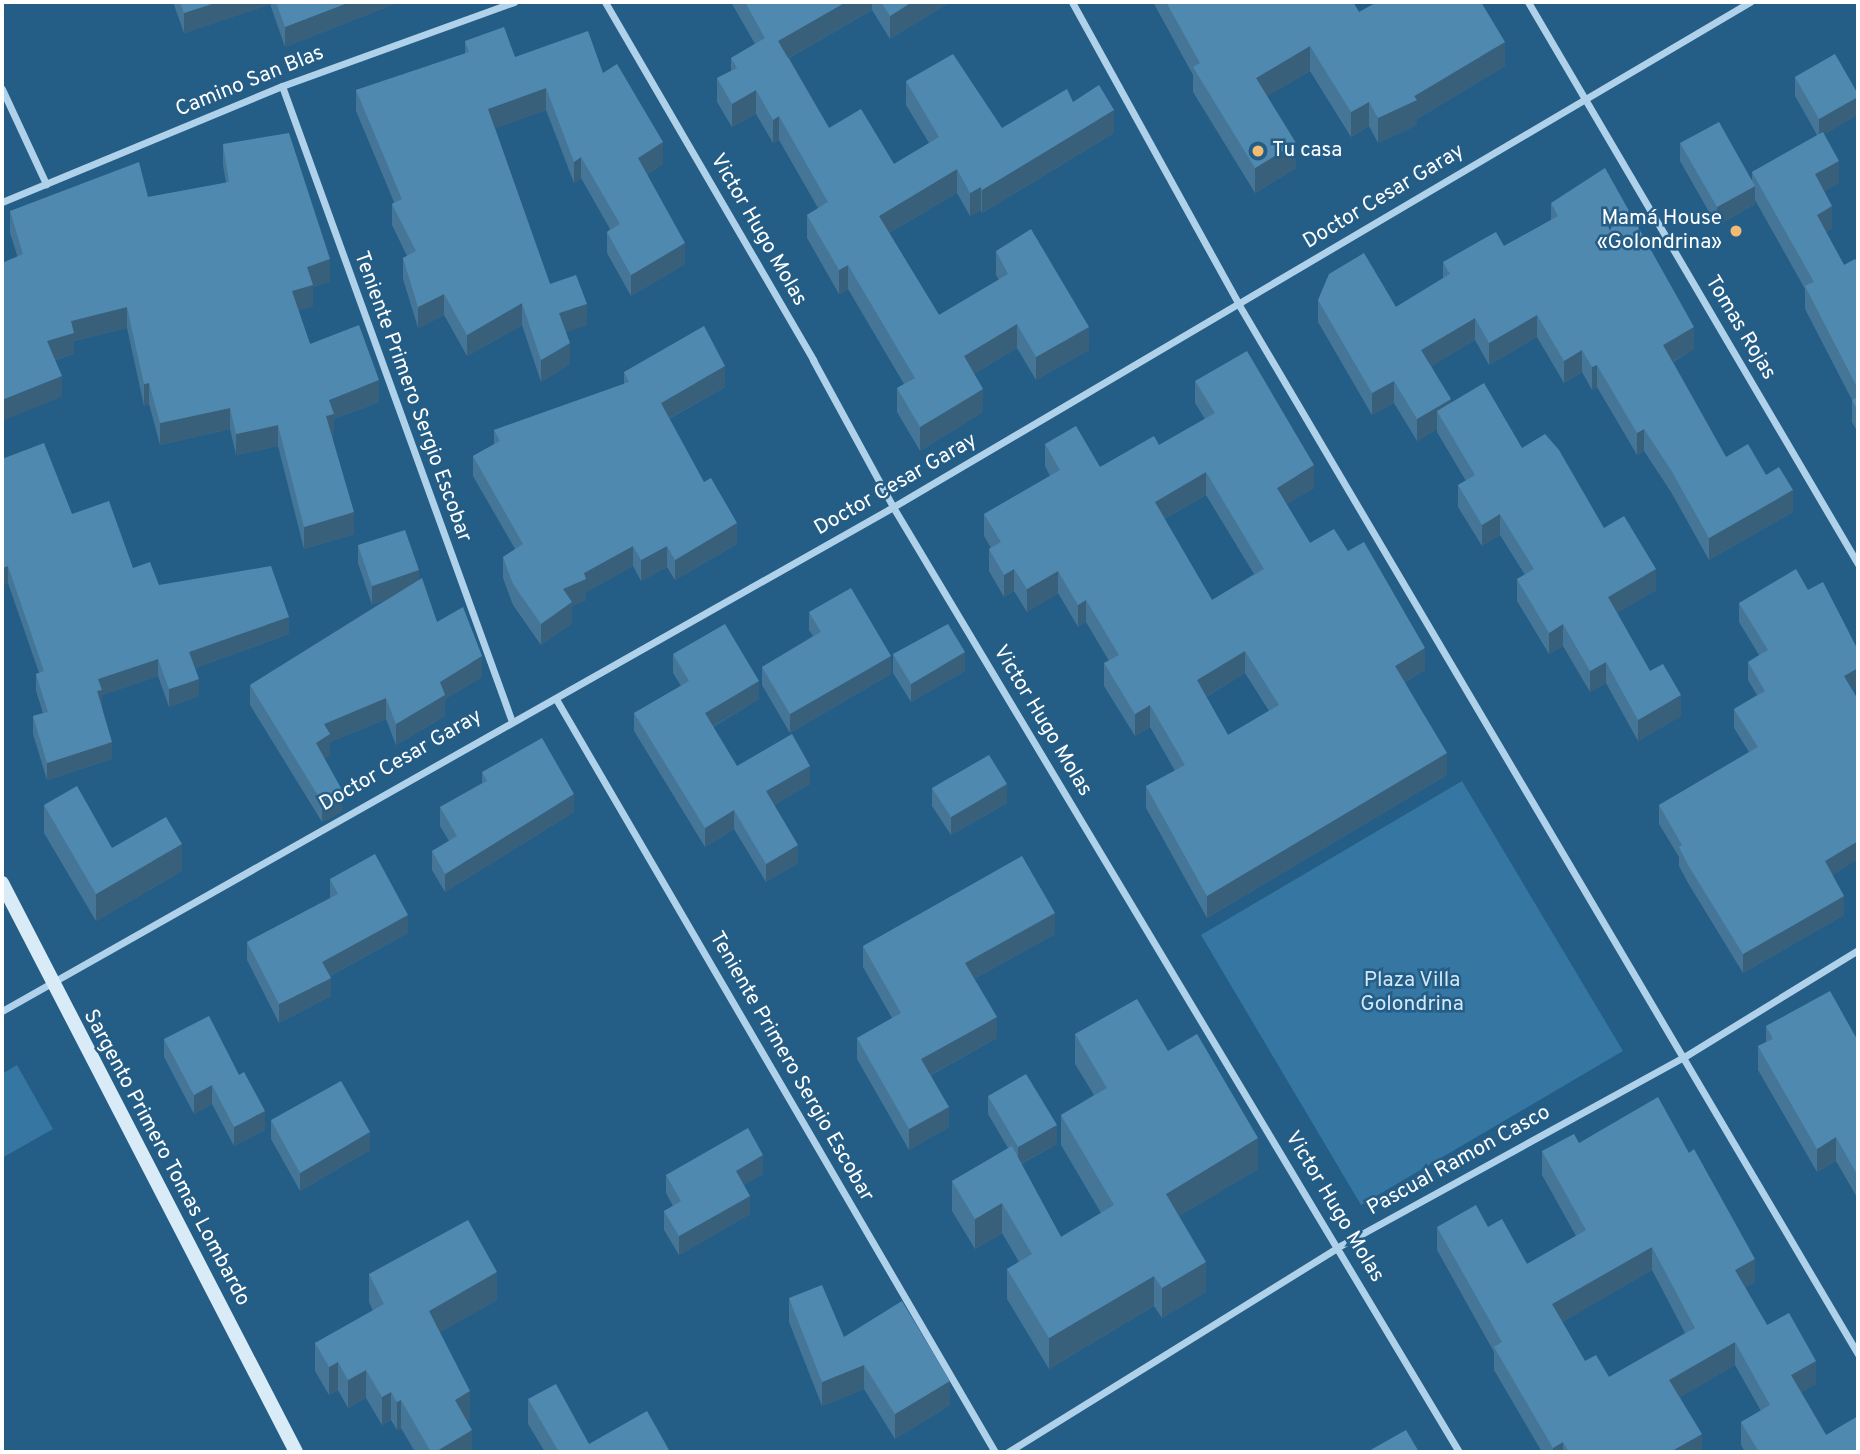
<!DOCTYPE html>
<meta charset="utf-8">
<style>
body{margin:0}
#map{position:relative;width:1860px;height:1454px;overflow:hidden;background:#245d86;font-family:Overpass,sans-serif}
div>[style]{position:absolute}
.green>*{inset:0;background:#3576a2}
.street>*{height:7px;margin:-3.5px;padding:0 3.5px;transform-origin:3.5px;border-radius:3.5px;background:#afd1e9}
.secondary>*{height:14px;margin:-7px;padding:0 7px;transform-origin:7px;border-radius:7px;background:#d9ebf7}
.wall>*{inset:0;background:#457697}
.shaded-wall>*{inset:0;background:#38607b}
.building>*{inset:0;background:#5089b0}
.dots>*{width:19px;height:19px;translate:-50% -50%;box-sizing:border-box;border:4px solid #245d86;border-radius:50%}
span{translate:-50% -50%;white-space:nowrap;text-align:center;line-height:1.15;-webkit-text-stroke:5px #245d86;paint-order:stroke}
.street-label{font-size:21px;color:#fff}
.poi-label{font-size:21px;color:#fff}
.left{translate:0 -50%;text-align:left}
.right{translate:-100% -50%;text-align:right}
.park-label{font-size:21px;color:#d3e8f7}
.frame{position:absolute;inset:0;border:4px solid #fff;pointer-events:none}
</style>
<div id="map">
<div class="green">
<i style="clip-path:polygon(1462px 781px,1623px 1051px,1361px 1205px,1201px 935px)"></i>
<i style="clip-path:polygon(17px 1065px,53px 1129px,2px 1158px,2px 1074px)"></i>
</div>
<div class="street">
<i style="left:605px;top:2px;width:414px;rotate:59.8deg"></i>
<i style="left:813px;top:360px;width:167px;rotate:61.4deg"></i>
<i style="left:893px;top:507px;width:1102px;rotate:59.08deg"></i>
<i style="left:1072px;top:2px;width:346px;rotate:61.1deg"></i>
<i style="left:1239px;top:305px;width:1218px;rotate:59.46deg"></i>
<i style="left:1528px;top:2px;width:652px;rotate:59.58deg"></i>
<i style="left:282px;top:86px;width:673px;rotate:70.11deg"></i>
<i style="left:2px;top:89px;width:105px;rotate:65.1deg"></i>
<i style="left:2px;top:202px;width:303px;rotate:-22.5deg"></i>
<i style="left:282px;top:86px;width:247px;rotate:-19.9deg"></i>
<i style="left:556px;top:699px;width:872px;rotate:59.76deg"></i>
<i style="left:2px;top:1011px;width:1024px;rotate:-29.49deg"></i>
<i style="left:893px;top:507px;width:995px;rotate:-30.51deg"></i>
<i style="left:1008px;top:1452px;width:388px;rotate:-31.8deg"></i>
<i style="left:1338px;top:1247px;width:395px;rotate:-28.8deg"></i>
<i style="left:1684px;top:1057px;width:204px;rotate:-31.6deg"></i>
</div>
<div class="secondary">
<i style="left:2px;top:883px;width:640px;rotate:62.67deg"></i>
</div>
<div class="wall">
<i style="clip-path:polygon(173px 2px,399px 2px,285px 47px,270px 4px,184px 33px)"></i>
<i style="clip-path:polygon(731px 2px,950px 2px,890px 39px,872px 10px,789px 58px,829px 128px,894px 164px,929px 143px,906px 105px,906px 81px,1002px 128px,1073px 102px,1114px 133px,982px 213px,981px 210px,970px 216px,957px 193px,889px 233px,939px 315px,999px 280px,996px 275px,996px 251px,1089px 350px,1036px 380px,1017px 348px,974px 374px,983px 412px,920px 451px,897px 412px,897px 388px,904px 384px,848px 289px,839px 294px,807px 238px,807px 215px,818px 208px,779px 140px,773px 143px,756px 114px,732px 127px,717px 102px,717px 78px,731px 71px,731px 58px,755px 44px)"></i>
<i style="clip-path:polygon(1153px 2px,1353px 2px,1359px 12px,1505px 66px,1417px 119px,1417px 125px,1378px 143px,1369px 126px,1351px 137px,1310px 71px,1267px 96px,1296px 168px,1255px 193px,1193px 92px,1193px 75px)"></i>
<i style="clip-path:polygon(465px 41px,515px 57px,603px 73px,663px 164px,647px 174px,685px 264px,631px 296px,607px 253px,607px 232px,610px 229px,581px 178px,574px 183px,546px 110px,495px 128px,550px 284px,587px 325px,566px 332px,570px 364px,541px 382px,522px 325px,467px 356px,444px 315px,418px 328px,403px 279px,403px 258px,407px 256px,392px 225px,392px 204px,394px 202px,356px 111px,356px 90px,465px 54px)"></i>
<i style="clip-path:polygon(1835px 54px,1824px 135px,1839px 183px,1824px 191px,1832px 228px,1826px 232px,1844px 265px,1858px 264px,1858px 433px,1852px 422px,1852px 400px,1805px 309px,1805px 289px,1755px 200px,1755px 204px,1717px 226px,1680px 161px,1680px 143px,1752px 180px,1752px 172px,1817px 135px,1795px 96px,1795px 77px)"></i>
<i style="clip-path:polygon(223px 144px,330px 281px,313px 287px,313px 306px,298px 310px,310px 344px,379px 402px,334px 419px,334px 435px,332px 436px,354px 534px,304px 549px,278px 446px,236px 455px,230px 429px,160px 445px,149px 404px,144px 406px,127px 328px,74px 341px,74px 354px,55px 360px,62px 397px,10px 233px,10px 211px,148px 197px,226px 183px,223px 165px)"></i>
<i style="clip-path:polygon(1551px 203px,1694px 349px,1673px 362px,1726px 457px,1766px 475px,1793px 512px,1709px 560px,1671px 492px,1644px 451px,1637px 455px,1597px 387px,1592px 390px,1582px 372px,1564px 383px,1537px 337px,1489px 365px,1475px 340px,1431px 366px,1451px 403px,1522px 448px,1604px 528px,1656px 590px,1617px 613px,1650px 671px,1681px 716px,1638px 741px,1606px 683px,1590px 692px,1563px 646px,1549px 654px,1517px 601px,1517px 579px,1525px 575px,1500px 535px,1482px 546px,1458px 507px,1458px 485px,1466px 481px,1437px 432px,1437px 429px,1417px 441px,1394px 403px,1372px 415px,1318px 322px,1318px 300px,1396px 307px,1443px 278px,1443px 262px,1504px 246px,1551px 220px)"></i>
<i style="clip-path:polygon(624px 372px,725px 387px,669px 419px,737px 544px,675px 580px,667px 567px,641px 581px,633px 566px,586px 592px,586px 600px,572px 606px,572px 623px,541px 645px,513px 605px,503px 578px,503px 557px,515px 549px,473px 476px,473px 456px,494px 444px,494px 430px,624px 384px)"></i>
<i style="clip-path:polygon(evenodd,1195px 381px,1314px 488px,1286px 504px,1310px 543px,1348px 551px,1425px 670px,1405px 682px,1447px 775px,1207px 918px,1146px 808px,1146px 786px,1175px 771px,1150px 727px,1135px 736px,1104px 686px,1104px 663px,1109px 661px,1086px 622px,1078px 627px,1058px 593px,1027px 612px,1014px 591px,1004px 597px,989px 571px,989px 549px,991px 548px,984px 536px,984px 514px,1050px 476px,1045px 466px,1045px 444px,1100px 467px,1159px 445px,1205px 419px,1195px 403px,1195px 381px,1206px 495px,1254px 574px,1212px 600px,1164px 519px,1206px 495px,1195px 381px,1245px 673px,1269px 711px,1228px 735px,1206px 697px,1245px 673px)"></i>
<i style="clip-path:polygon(2px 459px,72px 514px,133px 568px,159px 585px,289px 634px,195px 668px,199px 696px,169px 707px,158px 676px,102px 695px,102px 707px,112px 759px,47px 780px,33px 734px,33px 716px,43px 713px,36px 691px,36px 674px,39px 673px,8px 583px,2px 586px)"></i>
<i style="clip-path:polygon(358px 545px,419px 580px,437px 622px,482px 677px,445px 699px,445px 716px,396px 745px,386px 719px,330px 742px,330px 755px,324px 758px,342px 811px,322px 822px,250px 705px,250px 685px,389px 598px,372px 605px,358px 563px)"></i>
<i style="clip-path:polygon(1808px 590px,1858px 650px,1858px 687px,1853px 690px,1858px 700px,1858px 859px,1832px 875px,1844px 915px,1743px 973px,1688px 883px,1679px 866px,1679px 857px,1659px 824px,1659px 805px,1749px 752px,1734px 728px,1734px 709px,1757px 695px,1748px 680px,1748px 662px,1759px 655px,1739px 622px,1739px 603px)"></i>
<i style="clip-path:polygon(809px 612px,891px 674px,790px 733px,762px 685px,762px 667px,813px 636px,809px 630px)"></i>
<i style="clip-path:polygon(673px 654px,759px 699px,713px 727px,737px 766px,810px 784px,774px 805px,798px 863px,766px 882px,734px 829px,705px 847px,634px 731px,634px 713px,681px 686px,673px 673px)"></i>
<i style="clip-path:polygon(893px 654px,965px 671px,911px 702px,893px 673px)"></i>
<i style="clip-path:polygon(482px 772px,574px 812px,445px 892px,432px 870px,432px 851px,449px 841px,440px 826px,440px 807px,482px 783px)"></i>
<i style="clip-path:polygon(932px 788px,1007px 803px,951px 835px,932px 806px)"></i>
<i style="clip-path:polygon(44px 805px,112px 848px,182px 871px,96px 921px,44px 833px)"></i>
<i style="clip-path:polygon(330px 879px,408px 933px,330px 976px,331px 996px,279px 1023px,247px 960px,247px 942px,330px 898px)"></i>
<i style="clip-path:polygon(1055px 934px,974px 979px,997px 1038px,931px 1075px,949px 1127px,909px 1150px,857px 1059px,857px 1038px,892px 1018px,863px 967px,863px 946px)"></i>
<i style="clip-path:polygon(1766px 1026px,1858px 1041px,1858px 1199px,1836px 1161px,1817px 1172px,1758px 1070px,1758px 1046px,1766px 1042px)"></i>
<i style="clip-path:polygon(1075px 1034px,1168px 1051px,1258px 1169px,1179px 1216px,1206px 1292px,1162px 1318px,1154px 1306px,1049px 1369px,1007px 1299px,1007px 1269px,1019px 1262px,1002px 1233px,975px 1249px,952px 1211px,952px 1181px,1008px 1148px,988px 1114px,988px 1096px,1057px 1144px,1021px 1164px,1061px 1237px,1101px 1213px,1061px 1145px,1061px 1115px,1094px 1095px,1075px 1064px)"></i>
<i style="clip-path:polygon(164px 1039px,265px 1130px,234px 1146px,212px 1104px,194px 1114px,164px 1057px)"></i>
<i style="clip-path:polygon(271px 1120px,370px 1150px,300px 1191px,271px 1139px)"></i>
<i style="clip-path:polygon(evenodd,1579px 1143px,1755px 1282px,1745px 1287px,1767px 1325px,1816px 1384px,1801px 1392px,1826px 1435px,1858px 1452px,1745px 1452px,1741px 1445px,1741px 1422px,1761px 1411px,1735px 1365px,1680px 1397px,1702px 1452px,1542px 1452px,1494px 1370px,1494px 1352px,1437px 1250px,1437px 1227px,1488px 1227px,1527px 1264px,1576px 1236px,1542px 1175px,1542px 1151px,1579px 1143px,1652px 1270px,1685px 1333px,1609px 1377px,1585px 1361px,1562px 1322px,1652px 1270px)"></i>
<i style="clip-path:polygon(763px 1174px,744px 1185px,750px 1214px,679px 1255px,664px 1230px,664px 1211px,673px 1206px,666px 1193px,666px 1175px)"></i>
<i style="clip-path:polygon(369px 1274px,497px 1300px,440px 1332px,470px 1419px,467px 1421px,472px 1452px,415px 1452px,401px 1428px,397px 1430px,391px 1420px,382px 1425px,366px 1398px,348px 1408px,338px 1390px,329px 1395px,315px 1371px,315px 1343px,373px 1311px,369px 1302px)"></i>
<i style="clip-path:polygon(789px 1298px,844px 1337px,950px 1405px,895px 1439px,864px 1389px,822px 1406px,789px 1322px)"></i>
<i style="clip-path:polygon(528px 1399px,589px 1444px,669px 1452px,545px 1452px,528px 1424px)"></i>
</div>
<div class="shaded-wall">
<i style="clip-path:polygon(218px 2px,270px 2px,270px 4px,184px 33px,184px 13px)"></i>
<i style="clip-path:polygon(350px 2px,399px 2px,285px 47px,285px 27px)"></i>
<i style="clip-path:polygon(846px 2px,872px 2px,872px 10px,778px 64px,778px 41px)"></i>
<i style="clip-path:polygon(912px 2px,950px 2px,890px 39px,890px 16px)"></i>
<i style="clip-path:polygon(1505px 42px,1505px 66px,1417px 119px,1417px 125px,1378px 143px,1378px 118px)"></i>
<i style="clip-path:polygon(1310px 46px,1310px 71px,1256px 103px,1256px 78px)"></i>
<i style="clip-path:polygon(546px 88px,546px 110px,488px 131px,488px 109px)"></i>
<i style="clip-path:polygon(756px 90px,756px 114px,732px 127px,732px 104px)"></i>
<i style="clip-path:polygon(1858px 97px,1858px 115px,1819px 138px,1819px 119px)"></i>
<i style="clip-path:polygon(1369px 102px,1369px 126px,1351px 137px,1351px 112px)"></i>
<i style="clip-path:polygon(1114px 110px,1114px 133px,982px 213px,982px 190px)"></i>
<i style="clip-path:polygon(779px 116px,779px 140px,773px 143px,773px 120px)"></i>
<i style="clip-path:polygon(663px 142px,663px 164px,638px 179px,638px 158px)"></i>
<i style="clip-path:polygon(1296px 143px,1296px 168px,1255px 193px,1255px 168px)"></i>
<i style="clip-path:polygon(581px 157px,581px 178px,574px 183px,574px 162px)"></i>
<i style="clip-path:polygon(1839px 161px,1839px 183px,1815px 196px,1815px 174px)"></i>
<i style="clip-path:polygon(957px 169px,957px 193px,879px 239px,879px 216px)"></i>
<i style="clip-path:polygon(1755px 186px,1755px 204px,1717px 226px,1717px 207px)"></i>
<i style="clip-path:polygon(981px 187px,981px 210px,970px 216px,970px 193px)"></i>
<i style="clip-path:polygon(1832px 206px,1832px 228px,1817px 237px,1817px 215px)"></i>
<i style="clip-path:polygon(685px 243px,685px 264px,631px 296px,631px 275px)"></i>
<i style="clip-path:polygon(330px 259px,330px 281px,313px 287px,313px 306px,292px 313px,292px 291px,307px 267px)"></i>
<i style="clip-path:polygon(848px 265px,848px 289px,839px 294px,839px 270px)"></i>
<i style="clip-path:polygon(444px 294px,444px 315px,418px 328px,418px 307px)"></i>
<i style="clip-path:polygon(522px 303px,522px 325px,467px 356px,467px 335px)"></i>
<i style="clip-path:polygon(587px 304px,587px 325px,559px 335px,559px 313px)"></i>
<i style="clip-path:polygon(127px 307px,127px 328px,74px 341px,74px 354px,47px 362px,47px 341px,71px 321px)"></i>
<i style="clip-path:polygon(1537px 315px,1537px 337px,1489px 365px,1489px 343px)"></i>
<i style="clip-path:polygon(1475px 318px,1475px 340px,1421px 372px,1421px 350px)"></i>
<i style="clip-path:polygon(1017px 324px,1017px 348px,964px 380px,964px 356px)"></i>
<i style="clip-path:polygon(1089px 327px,1089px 350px,1036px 380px,1036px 357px)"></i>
<i style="clip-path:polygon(1694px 327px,1694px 349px,1663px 367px,1663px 345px)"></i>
<i style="clip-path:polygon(570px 343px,570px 364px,541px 382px,541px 360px)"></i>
<i style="clip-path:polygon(1582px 350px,1582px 372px,1564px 383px,1564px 361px)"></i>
<i style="clip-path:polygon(1597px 365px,1597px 387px,1592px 390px,1592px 367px)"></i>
<i style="clip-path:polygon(725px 366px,725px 387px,661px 423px,661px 403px)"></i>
<i style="clip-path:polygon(62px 376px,62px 397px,2px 421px,2px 400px)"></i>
<i style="clip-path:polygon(379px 380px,379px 402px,334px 419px,334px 435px,326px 438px,326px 416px,329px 400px)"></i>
<i style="clip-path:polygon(1394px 381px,1394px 403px,1372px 415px,1372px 393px)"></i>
<i style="clip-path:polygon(149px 383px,149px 404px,144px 406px,144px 384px)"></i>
<i style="clip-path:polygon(983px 389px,983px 412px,920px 451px,920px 427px)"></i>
<i style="clip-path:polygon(1451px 399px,1451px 421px,1437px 411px,1437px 429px,1417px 441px,1417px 419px)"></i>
<i style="clip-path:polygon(230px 408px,230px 429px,160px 445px,160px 423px)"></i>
<i style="clip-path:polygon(278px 425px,278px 446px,236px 455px,236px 434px)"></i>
<i style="clip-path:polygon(1644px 429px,1644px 451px,1637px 455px,1637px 433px)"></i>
<i style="clip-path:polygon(1314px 465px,1314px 488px,1277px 510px,1277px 488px)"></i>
<i style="clip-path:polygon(1206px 472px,1206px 495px,1155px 524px,1155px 502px)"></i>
<i style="clip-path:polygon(1793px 490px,1793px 512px,1709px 560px,1709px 538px)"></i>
<i style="clip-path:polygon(354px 512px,354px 534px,304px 549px,304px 527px)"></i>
<i style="clip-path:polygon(1500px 514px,1500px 535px,1482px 546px,1482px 525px)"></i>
<i style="clip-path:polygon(737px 523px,737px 544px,675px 580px,675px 560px)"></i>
<i style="clip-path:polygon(633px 546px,633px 566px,586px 592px,586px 600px,572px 606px,572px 623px,541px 645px,541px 624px,563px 589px,584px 573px)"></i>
<i style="clip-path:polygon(667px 546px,667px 567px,641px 581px,641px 560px)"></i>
<i style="clip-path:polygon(8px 566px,8px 583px,2px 586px,2px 568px)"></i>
<i style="clip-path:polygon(1014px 569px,1014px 591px,1004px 597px,1004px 575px)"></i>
<i style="clip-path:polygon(1656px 569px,1656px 590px,1608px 619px,1608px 597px)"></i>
<i style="clip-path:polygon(419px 570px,419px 588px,372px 605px,372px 586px)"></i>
<i style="clip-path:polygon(1058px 571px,1058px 593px,1027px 612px,1027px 589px)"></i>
<i style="clip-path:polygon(1086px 600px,1086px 622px,1078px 627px,1078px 605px)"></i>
<i style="clip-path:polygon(289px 617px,289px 634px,189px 670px,189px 652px)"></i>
<i style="clip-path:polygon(1563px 624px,1563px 646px,1549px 654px,1549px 633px)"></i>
<i style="clip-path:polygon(1425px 648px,1425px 670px,1395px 688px,1395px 666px)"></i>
<i style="clip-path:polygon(1245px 651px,1245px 673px,1197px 702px,1197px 680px)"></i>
<i style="clip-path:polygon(965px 652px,965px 671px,911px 702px,911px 684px)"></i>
<i style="clip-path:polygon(482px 656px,482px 677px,445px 699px,445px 716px,396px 745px,396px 724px,440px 682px)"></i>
<i style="clip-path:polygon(891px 656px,891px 674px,790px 733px,790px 714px)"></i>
<i style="clip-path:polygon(158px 659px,158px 676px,102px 695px,102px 707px,97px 691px,98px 679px)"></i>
<i style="clip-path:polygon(1606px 662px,1606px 683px,1590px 692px,1590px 671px)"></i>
<i style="clip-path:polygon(1858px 668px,1858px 687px,1844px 695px,1844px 676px)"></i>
<i style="clip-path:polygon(199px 679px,199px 696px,169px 707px,169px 689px)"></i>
<i style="clip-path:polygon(759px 681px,759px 699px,705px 731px,705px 713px)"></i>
<i style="clip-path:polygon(1681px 695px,1681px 716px,1638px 741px,1638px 720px)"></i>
<i style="clip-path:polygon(386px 698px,386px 719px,330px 742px,330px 755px,316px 763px,316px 743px,324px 724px)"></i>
<i style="clip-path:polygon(1150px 705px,1150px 727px,1135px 736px,1135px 714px)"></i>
<i style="clip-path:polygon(112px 742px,112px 759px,47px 780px,47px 763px)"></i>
<i style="clip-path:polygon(1447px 753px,1447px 775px,1207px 918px,1207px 896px)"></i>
<i style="clip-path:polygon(810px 766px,810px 784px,766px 810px,766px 791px)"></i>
<i style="clip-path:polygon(1007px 784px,1007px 803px,951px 835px,951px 817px)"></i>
<i style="clip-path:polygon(342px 790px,342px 811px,322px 822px,322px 802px)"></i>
<i style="clip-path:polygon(574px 794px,574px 812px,445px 892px,445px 874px)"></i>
<i style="clip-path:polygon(734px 810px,734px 829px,705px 847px,705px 828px)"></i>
<i style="clip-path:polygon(1858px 841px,1858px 859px,1825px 880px,1825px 861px)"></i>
<i style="clip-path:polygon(182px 844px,182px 871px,96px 921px,96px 894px)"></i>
<i style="clip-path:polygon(798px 845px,798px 863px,766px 882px,766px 864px)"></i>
<i style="clip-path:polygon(1844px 896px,1844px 915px,1743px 973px,1743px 954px)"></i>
<i style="clip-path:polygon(1055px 913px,1055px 934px,965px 984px,965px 963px)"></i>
<i style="clip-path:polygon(408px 915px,408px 933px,322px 980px,322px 962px)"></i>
<i style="clip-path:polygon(331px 978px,331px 996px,279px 1023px,279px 1004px)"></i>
<i style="clip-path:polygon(997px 1017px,997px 1038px,921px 1080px,921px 1059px)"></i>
<i style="clip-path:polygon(212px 1085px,212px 1104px,194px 1114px,194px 1095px)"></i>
<i style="clip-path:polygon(949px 1107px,949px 1127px,909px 1150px,909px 1129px)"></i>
<i style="clip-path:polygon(265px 1111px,265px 1130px,234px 1146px,234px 1127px)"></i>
<i style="clip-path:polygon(1057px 1125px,1057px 1144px,1018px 1165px,1018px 1147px)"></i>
<i style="clip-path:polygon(370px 1132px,370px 1150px,300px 1191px,300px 1173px)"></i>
<i style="clip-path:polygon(1836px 1137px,1836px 1161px,1817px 1172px,1817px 1149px)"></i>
<i style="clip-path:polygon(1258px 1138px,1258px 1169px,1166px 1224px,1166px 1194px)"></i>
<i style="clip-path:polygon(763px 1155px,763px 1174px,736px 1190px,736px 1171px)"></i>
<i style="clip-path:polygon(750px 1196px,750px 1214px,679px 1255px,679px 1236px)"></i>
<i style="clip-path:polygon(1002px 1203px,1002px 1233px,975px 1249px,975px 1219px)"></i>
<i style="clip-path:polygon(1652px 1247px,1652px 1270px,1552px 1328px,1552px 1304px)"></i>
<i style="clip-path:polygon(1755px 1259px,1755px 1282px,1735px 1293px,1735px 1270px)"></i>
<i style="clip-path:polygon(1206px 1262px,1206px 1292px,1162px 1318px,1162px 1288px)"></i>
<i style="clip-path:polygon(497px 1272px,497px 1300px,429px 1339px,429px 1311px)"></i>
<i style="clip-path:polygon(1154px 1276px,1154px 1306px,1049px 1369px,1049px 1338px)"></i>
<i style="clip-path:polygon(1735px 1342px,1735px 1365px,1669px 1404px,1669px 1380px)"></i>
<i style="clip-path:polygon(1816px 1361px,1816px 1384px,1791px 1398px,1791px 1375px)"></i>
<i style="clip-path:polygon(338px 1362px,338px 1390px,329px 1395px,329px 1367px)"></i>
<i style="clip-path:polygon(864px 1365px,864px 1389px,822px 1406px,822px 1382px)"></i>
<i style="clip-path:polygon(366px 1370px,366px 1398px,348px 1408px,348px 1380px)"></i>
<i style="clip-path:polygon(950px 1381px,950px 1405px,895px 1439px,895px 1414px)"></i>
<i style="clip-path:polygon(470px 1391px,470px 1419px,455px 1428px,455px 1400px)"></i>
<i style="clip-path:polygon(391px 1392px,391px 1420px,382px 1425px,382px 1397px)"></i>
<i style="clip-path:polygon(401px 1400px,401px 1428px,397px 1430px,397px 1402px)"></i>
<i style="clip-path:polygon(472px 1430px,472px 1452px,435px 1452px)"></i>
<i style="clip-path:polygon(1702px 1434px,1702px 1452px,1670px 1452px)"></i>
<i style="clip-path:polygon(1563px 1442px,1563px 1452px,1553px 1452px,1553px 1448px)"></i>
</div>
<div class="building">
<i style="clip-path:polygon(180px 2px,218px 2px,184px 13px)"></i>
<i style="clip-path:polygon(276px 2px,350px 2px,285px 27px)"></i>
<i style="clip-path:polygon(745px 2px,846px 2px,778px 41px,829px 128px,861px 109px,894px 164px,939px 137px,906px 81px,953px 54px,1002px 128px,1067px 89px,1073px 102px,1099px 85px,1114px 110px,982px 190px,981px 187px,970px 193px,957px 169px,879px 216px,939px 315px,1008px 274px,996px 251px,1031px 229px,1089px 327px,1036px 357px,1017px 324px,964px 356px,983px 389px,920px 427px,897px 388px,915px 378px,848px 265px,839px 270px,807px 215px,828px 202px,779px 116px,773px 120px,756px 90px,732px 104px,717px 78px,737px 68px,731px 58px,765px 38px)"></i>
<i style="clip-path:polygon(881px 2px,912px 2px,890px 16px)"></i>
<i style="clip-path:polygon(1166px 2px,1353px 2px,1359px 12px,1377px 2px,1481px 2px,1505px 42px,1414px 96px,1417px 100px,1378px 118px,1369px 102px,1351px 112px,1310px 46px,1256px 78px,1296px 143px,1255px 168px,1193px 67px,1200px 63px)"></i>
<i style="clip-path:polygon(504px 27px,515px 57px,588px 31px,603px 73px,617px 64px,663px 142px,638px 158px,685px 243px,631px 275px,607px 232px,620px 224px,581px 157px,574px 162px,546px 88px,488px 109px,550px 284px,576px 275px,587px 304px,559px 313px,570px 343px,541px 360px,522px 303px,467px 335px,444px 294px,418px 307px,403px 258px,416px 251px,392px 204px,402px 199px,356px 90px,469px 52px,465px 41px)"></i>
<i style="clip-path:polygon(1835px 54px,1858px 94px,1858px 97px,1819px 119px,1795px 77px)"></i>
<i style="clip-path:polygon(1719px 122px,1755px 186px,1717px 207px,1680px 143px)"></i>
<i style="clip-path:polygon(1823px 132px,1839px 161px,1815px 174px,1832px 206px,1817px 215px,1844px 265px,1855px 259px,1858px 264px,1858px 389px,1805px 286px,1814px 282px,1752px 172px)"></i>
<i style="clip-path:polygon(289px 133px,330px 259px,307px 267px,313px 285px,292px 291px,310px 344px,359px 325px,379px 380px,329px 400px,334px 414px,326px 416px,354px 512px,304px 527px,278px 425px,236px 434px,230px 408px,160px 423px,149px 383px,144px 384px,127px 307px,71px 321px,74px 333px,47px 341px,62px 376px,2px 400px,2px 263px,23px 254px,10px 211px,139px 162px,148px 197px,229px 182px,223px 144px)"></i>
<i style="clip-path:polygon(1605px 168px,1694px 327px,1663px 345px,1726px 457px,1748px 444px,1766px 475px,1779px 467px,1793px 490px,1709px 538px,1671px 470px,1644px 429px,1637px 433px,1597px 365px,1592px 367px,1582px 350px,1564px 361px,1537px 315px,1489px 343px,1475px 318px,1421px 350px,1451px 399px,1417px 419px,1394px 381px,1372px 393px,1318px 300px,1329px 274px,1364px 253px,1396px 307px,1450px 274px,1443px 262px,1478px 242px,1496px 232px,1504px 246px,1558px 216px,1551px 203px)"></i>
<i style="clip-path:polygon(704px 326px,725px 366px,661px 403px,704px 482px,711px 478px,737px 523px,675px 560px,667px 546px,641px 560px,633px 546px,584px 573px,586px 579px,563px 589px,572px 602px,541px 624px,513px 584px,503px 557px,523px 544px,473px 456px,500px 441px,494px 430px,629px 382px,624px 372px)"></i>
<i style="clip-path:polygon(evenodd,1247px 351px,1314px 465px,1277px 488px,1310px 543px,1334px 529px,1348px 551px,1364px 542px,1425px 648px,1395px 666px,1447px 753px,1207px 896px,1146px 786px,1185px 765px,1150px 705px,1135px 714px,1104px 663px,1119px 655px,1086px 600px,1078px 605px,1058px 571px,1027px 589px,1014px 569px,1004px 575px,989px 549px,1001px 542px,984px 514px,1060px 470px,1045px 444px,1076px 426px,1100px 467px,1154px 436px,1159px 445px,1215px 413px,1195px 381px,1247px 351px,1206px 472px,1264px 569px,1212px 600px,1155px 502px,1206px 472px,1247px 351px,1245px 651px,1279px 705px,1228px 735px,1197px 680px,1245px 651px)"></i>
<i style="clip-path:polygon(1484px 383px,1522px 448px,1545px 434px,1559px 450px,1604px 528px,1624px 516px,1656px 569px,1608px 597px,1650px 671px,1663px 664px,1681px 695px,1638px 720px,1606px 662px,1590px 671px,1563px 624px,1549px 633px,1517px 579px,1534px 569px,1500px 514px,1482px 525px,1458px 485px,1475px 475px,1437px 411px)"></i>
<i style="clip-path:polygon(1858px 397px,1858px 411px,1852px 400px)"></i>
<i style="clip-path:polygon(44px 443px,72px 514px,109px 501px,133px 568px,150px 562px,159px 585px,271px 566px,289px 617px,189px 652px,199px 679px,169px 689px,158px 659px,98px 679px,102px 690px,97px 691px,112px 742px,47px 763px,33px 716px,48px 712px,36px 674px,44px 671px,8px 566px,2px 568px,2px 459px)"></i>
<i style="clip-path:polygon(405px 530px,419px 570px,372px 586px,358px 545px)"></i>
<i style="clip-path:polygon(1796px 569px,1808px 590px,1823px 582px,1858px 650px,1858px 668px,1844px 676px,1858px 700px,1858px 841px,1825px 861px,1844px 896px,1743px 954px,1688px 865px,1679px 847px,1682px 845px,1659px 805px,1758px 747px,1734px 709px,1765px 691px,1748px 662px,1768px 650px,1739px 603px)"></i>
<i style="clip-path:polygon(422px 578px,437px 622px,463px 607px,482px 656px,440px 682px,445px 695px,396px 724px,386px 698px,324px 724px,330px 734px,316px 743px,342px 790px,322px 802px,250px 685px)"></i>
<i style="clip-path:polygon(851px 588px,891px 656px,790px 714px,762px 667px,821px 632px,809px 612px)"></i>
<i style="clip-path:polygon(725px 624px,759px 681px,705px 713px,737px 766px,792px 734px,810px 766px,766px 791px,798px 845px,766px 864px,734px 810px,705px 828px,634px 713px,689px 681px,673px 654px)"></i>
<i style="clip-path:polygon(948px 624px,965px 652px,911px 684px,893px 654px)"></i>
<i style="clip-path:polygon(542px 738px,574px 794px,445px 874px,432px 851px,457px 836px,440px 807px,487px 781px,482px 772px)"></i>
<i style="clip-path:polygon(989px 755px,1007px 784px,951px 817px,932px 788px)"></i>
<i style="clip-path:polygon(77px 786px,112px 848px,166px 817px,182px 844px,96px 894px,44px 805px)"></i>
<i style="clip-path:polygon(375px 854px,408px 915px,322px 962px,331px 978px,279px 1004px,247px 942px,338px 894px,330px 879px)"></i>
<i style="clip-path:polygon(1022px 856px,1055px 913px,965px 963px,997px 1017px,921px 1059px,949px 1107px,909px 1129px,857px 1038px,901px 1013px,863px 946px)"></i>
<i style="clip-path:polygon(1830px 991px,1858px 1041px,1858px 1176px,1836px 1137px,1817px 1149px,1758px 1046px,1773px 1039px,1766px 1026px)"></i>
<i style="clip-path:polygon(1137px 999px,1168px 1051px,1197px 1034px,1258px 1138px,1166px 1194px,1206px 1262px,1162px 1288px,1154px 1276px,1049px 1338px,1007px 1269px,1032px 1254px,1002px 1203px,975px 1219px,952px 1181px,1012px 1146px,1061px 1237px,1114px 1205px,1061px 1115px,1107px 1088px,1075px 1034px)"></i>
<i style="clip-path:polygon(209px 1016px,239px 1075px,244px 1072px,265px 1111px,234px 1127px,212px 1085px,194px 1095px,164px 1039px)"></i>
<i style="clip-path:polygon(1026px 1074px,1057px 1125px,1018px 1147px,988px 1096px)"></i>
<i style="clip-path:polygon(341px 1081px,370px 1132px,300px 1173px,271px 1120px)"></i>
<i style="clip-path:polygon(evenodd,1658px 1097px,1689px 1153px,1694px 1149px,1755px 1259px,1735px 1270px,1767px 1325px,1789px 1313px,1816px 1361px,1791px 1375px,1826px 1435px,1858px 1416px,1858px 1452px,1759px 1452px,1741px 1422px,1770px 1405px,1735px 1342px,1669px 1380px,1702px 1434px,1670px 1452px,1569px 1452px,1563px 1442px,1553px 1448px,1494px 1347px,1502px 1342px,1437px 1227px,1476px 1205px,1488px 1227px,1502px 1219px,1527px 1264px,1586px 1230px,1542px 1151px,1574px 1134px,1579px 1143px,1658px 1097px,1652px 1247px,1695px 1328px,1609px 1377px,1596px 1355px,1585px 1361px,1552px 1304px,1652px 1247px)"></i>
<i style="clip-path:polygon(748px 1128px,763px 1155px,736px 1171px,750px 1196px,679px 1236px,664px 1211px,681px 1201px,666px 1175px)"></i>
<i style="clip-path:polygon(468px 1220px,497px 1272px,429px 1311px,470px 1391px,455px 1400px,472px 1430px,435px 1452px,431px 1452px,401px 1400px,397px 1402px,391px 1392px,382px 1397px,366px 1370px,348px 1380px,338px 1362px,329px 1367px,315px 1343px,384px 1304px,369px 1274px)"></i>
<i style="clip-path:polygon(822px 1285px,844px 1337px,902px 1301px,950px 1381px,895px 1414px,864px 1365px,822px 1382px,789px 1298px)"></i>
<i style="clip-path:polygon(556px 1384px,589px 1444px,647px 1411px,669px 1450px,665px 1452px,559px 1452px,528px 1399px)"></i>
<i style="clip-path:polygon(1406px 1430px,1419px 1452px,1367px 1452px)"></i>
</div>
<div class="dots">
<i style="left:1258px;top:151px;background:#f3bb72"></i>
<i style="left:1736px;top:231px;background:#f3bb72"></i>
</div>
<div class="street-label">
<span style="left:250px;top:82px;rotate:-22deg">Camino San Blas</span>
<span style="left:1384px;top:197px;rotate:-31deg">Doctor Cesar Garay</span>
<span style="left:758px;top:230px;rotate:60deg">Victor Hugo Molas</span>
<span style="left:1740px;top:328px;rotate:59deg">Tomas Rojas</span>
<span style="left:412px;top:397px;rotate:70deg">Teniente Primero Sergio Escobar</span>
<span style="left:896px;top:485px;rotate:-30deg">Doctor Cesar Garay</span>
<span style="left:1042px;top:721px;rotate:59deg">Victor Hugo Molas</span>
<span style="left:401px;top:761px;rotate:-30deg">Doctor Cesar Garay</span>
<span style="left:791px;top:1067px;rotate:60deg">Teniente Primero Sergio Escobar</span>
<span style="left:166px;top:1158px;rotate:62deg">Sargento Primero Tomas Lombardo</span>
<span style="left:1459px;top:1161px;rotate:-29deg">Pascual Ramon Casco</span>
<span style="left:1334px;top:1207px;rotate:59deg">Victor Hugo Molas</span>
</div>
<div class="poi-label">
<span class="left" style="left:1272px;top:151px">Tu casa</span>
<span class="right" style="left:1722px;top:231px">Mamá House<br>«Golondrina»</span>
</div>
<div class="park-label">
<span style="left:1412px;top:993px">Plaza Villa<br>Golondrina</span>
</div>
<div class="frame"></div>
</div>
